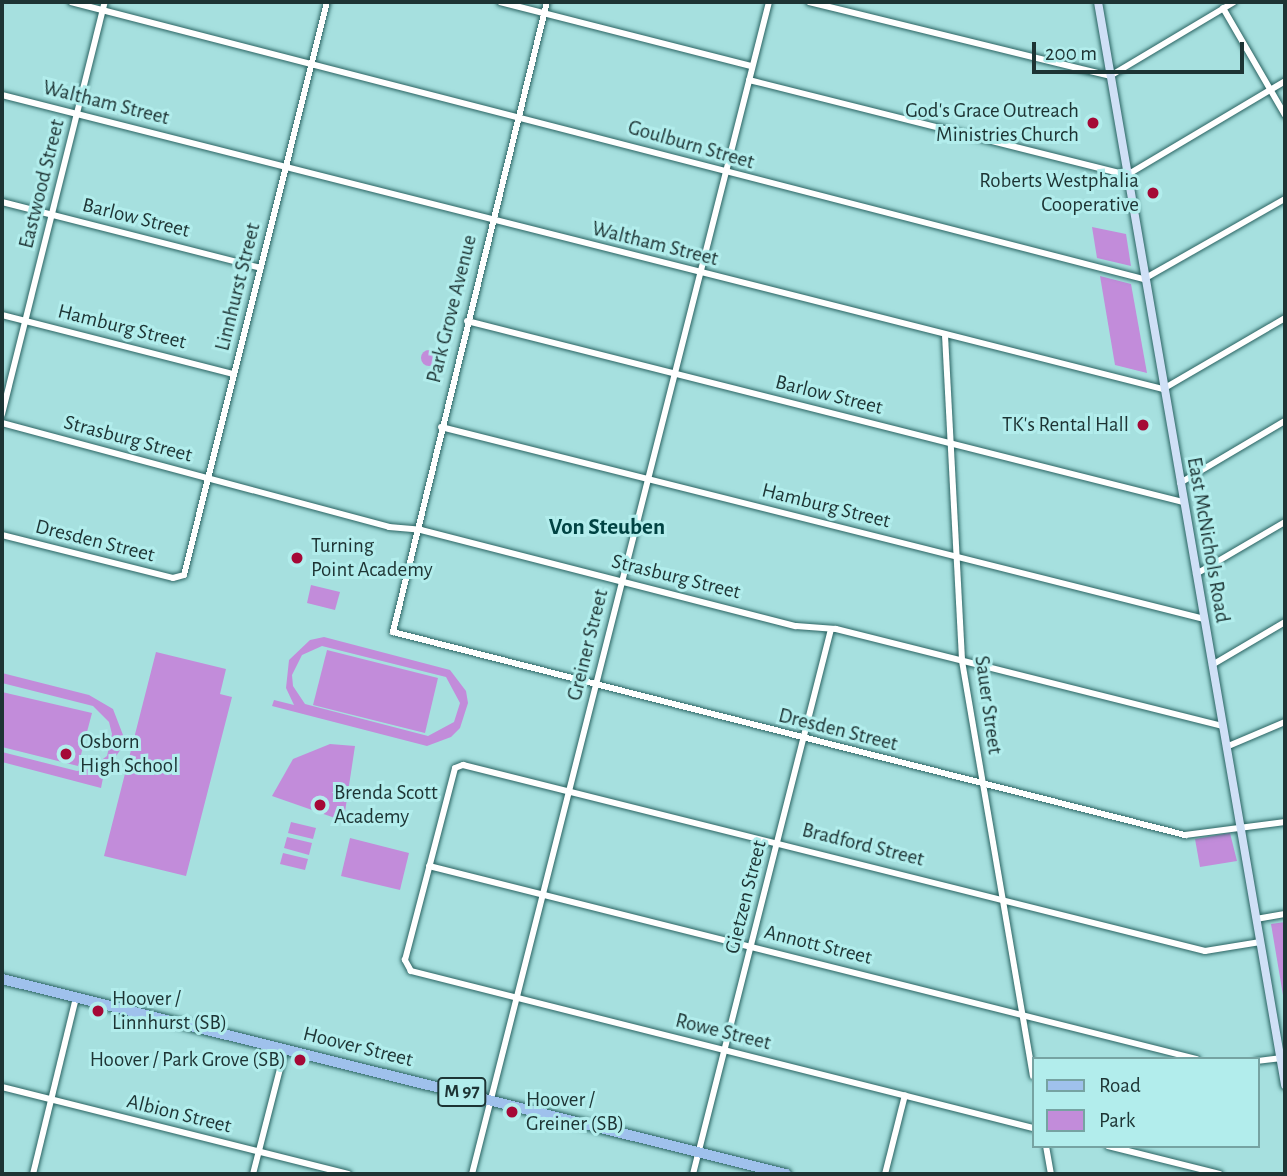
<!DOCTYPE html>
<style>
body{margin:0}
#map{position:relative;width:1287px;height:1176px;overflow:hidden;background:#a6e0df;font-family:"Alegreya Sans",sans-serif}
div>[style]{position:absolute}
.green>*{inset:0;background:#c28cda}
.round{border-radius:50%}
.roads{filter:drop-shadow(0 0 2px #2a6362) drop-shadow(0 0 2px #2a6362)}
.street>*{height:6px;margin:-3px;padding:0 3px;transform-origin:3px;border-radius:3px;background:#fff}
.secondary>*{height:8px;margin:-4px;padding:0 4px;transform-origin:4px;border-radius:4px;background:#cfe0f6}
.primary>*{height:10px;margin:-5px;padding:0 5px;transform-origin:5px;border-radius:5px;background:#9fc1ec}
.dots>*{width:19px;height:19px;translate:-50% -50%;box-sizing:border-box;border:4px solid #b2edec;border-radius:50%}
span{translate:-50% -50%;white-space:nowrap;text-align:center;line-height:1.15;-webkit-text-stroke:6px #b2edec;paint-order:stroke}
.shield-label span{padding:2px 5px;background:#b2edec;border:2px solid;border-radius:5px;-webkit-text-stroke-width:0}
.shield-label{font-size:19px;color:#1d3434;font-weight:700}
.street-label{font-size:21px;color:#1d3434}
.poi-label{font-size:21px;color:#1d3434}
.right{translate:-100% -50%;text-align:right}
.left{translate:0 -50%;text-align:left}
.neighbourhood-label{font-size:23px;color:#004343;font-weight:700}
.frame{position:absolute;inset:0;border:4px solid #1d3434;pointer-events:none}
.legend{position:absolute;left:1032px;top:1057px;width:228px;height:91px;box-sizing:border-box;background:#b2edec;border:2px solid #76a3a2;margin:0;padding:9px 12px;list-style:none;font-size:21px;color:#1d3434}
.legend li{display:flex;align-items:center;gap:14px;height:35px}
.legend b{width:35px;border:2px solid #76a3a2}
.scale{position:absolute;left:1032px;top:42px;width:212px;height:32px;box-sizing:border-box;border:4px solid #1d3434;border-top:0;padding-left:9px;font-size:21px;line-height:24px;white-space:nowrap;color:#1d3434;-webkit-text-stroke:5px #b2edec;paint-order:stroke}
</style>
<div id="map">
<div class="green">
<i style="clip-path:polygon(1092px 227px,1126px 234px,1131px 266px,1097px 258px)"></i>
<i style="clip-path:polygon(1100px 276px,1131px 284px,1147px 373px,1115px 365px)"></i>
<i class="round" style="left:421px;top:350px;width:16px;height:16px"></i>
<i style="clip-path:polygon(311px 585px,340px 592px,335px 610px,307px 603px)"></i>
<i style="clip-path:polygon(evenodd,324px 637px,450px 670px,466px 691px,468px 703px,460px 728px,451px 737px,427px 746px,272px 706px,274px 700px,294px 705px,286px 688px,289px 660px,310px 640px,324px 637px,322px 646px,446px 677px,460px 703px,454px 722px,428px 736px,305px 704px,293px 686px,292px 675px,302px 655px,322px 646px)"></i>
<i style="clip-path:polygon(327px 650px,438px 678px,425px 733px,313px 705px)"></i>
<i style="clip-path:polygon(156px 652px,226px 669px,220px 694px,232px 697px,186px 876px,104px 856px)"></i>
<i style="clip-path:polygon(2px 673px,89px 695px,113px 709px,123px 735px,121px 749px,104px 773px,101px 788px,2px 762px,2px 752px,77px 771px,89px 769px,107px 756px,112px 734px,109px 722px,93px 706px,2px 683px)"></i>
<i style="clip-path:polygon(2px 692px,92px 713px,78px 766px,2px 747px)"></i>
<i style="clip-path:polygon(330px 744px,355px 746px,345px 812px,335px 818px,272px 796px,293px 759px)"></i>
<i style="clip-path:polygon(291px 822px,316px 828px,313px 839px,288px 833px)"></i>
<i style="clip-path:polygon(1230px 833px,1237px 861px,1200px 867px,1195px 839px)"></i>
<i style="clip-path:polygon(287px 837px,312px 843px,309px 855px,284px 848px)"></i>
<i style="clip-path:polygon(350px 838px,409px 853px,400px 890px,341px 876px)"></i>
<i style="clip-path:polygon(283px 853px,308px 859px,305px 870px,280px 864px)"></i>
<i style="clip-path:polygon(1285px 922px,1285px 1001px,1284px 1001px,1271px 924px)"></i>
</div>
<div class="roads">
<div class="street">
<i style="left:71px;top:2px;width:1108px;rotate:14.48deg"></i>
<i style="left:1144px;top:279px;width:162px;rotate:-29.6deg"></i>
<i style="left:500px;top:2px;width:260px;rotate:14.3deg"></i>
<i style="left:547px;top:2px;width:649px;rotate:103.74deg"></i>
<i style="left:393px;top:632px;width:818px;rotate:14.38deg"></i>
<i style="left:1185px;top:835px;width:101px;rotate:-7.4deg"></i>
<i style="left:809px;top:2px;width:310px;rotate:13.8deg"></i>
<i style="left:1110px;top:76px;width:144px;rotate:-30.8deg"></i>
<i style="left:1223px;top:8px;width:124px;rotate:59.9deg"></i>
<i style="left:749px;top:80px;width:390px;rotate:14.1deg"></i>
<i style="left:1127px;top:175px;width:184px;rotate:-30.7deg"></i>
<i style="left:2px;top:95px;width:1198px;rotate:14.21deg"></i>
<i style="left:1163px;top:389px;width:141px;rotate:-30.2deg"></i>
<i style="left:2px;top:202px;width:267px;rotate:14.3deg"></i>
<i style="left:2px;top:315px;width:239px;rotate:14.3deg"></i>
<i style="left:467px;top:321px;width:739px;rotate:14.19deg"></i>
<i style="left:945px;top:335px;width:326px;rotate:87deg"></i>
<i style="left:962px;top:661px;width:421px;rotate:80.3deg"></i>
<i style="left:2px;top:414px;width:425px;rotate:-76deg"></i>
<i style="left:2px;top:423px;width:401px;rotate:15deg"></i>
<i style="left:389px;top:527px;width:32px;rotate:5deg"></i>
<i style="left:421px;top:530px;width:387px;rotate:14.4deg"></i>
<i style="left:796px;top:626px;width:40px;rotate:4.3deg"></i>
<i style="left:836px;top:629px;width:398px;rotate:14.1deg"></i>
<i style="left:441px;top:427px;width:787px;rotate:14.12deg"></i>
<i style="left:1180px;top:483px;width:122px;rotate:-30.6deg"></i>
<i style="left:2px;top:535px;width:176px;rotate:14.1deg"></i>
<i style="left:173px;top:578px;width:11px;rotate:-15deg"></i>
<i style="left:184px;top:575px;width:591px;rotate:-75.99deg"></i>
<i style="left:1196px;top:574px;width:103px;rotate:-30.3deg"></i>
<i style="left:1212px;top:665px;width:85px;rotate:-30.5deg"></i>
<i style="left:1226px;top:747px;width:64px;rotate:-23deg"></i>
<i style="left:429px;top:866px;width:792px;rotate:14.11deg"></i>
<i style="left:1256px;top:919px;width:29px;rotate:-10deg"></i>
<i style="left:1257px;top:1061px;width:24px;rotate:-7deg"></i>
<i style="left:2px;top:1087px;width:357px;rotate:14.1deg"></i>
<i style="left:1033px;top:1128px;width:642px;rotate:-165.83deg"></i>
<i style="left:411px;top:971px;width:13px;rotate:-119deg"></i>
<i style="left:405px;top:960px;width:198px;rotate:-75.4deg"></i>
<i style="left:455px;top:768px;width:9px;rotate:-21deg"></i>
<i style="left:463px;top:765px;width:765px;rotate:14.07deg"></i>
<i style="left:1205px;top:951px;width:56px;rotate:-9.3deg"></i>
<i style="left:1046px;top:1146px;width:28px;rotate:80deg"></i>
<i style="left:1108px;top:1146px;width:115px;rotate:14deg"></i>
<i style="left:33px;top:1174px;width:182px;rotate:-76.3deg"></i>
<i style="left:253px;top:1174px;width:129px;rotate:-75.6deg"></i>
<i style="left:472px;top:1174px;width:1209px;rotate:-75.78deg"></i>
<i style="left:693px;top:1174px;width:562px;rotate:-75.79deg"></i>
<i style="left:885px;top:1174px;width:81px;rotate:-75.8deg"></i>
</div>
<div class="secondary">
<i style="left:1098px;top:2px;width:1099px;rotate:80.2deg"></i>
</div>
<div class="primary">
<i style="left:2px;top:979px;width:808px;rotate:13.97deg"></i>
</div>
</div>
<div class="dots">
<i style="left:1093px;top:123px;background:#a50936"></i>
<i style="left:1153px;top:193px;background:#a50936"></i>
<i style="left:1143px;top:425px;background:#a50936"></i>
<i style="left:297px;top:558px;background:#a50936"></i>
<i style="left:66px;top:754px;background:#a50936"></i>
<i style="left:320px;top:805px;background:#a50936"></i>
<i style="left:98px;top:1011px;background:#a50936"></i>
<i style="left:300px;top:1060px;background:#a50936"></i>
<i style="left:512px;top:1112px;background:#a50936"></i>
</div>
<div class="shield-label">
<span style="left:462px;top:1092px">M 97</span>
</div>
<div class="street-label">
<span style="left:106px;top:103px;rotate:14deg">Waltham Street</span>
<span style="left:691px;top:145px;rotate:16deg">Goulburn Street</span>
<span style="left:42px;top:184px;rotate:-76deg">Eastwood Street</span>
<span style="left:136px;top:218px;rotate:14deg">Barlow Street</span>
<span style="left:655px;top:244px;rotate:14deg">Waltham Street</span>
<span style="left:238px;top:287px;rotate:-76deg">Linnhurst Street</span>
<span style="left:452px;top:309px;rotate:-76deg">Park Grove Avenue</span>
<span style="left:122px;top:327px;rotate:14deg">Hamburg Street</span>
<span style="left:829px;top:395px;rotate:14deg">Barlow Street</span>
<span style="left:128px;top:439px;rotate:15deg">Strasburg Street</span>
<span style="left:826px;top:506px;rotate:14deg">Hamburg Street</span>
<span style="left:1208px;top:540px;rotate:80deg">East McNichols Road</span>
<span style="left:95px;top:541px;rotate:14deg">Dresden Street</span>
<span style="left:676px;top:577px;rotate:14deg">Strasburg Street</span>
<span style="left:588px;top:645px;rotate:-76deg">Greiner Street</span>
<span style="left:988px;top:705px;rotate:82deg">Sauer Street</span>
<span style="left:838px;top:730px;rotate:14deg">Dresden Street</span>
<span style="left:863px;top:845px;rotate:14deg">Bradford Street</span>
<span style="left:746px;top:897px;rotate:-76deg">Gietzen Street</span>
<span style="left:818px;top:945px;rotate:14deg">Annott Street</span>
<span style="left:723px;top:1032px;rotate:14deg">Rowe Street</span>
<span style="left:358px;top:1047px;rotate:14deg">Hoover Street</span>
<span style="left:179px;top:1114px;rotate:14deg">Albion Street</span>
</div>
<div class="poi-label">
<span class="right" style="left:1079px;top:123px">God's Grace Outreach<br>Ministries Church</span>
<span class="right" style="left:1139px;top:193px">Roberts Westphalia<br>Cooperative</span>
<span class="right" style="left:1129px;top:425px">TK's Rental Hall</span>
<span class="left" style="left:311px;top:558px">Turning<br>Point Academy</span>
<span class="left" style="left:80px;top:754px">Osborn<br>High School</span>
<span class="left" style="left:334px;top:805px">Brenda Scott<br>Academy</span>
<span class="left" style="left:112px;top:1011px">Hoover /<br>Linnhurst (SB)</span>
<span class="right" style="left:286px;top:1060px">Hoover / Park Grove (SB)</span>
<span class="left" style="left:526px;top:1112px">Hoover /<br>Greiner (SB)</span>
</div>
<div class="neighbourhood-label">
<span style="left:607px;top:528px">Von Steuben</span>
</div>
<div class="frame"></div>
<ul class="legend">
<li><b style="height:9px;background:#9fc1ec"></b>Road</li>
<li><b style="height:19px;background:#c28cda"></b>Park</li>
</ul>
<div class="scale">200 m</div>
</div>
